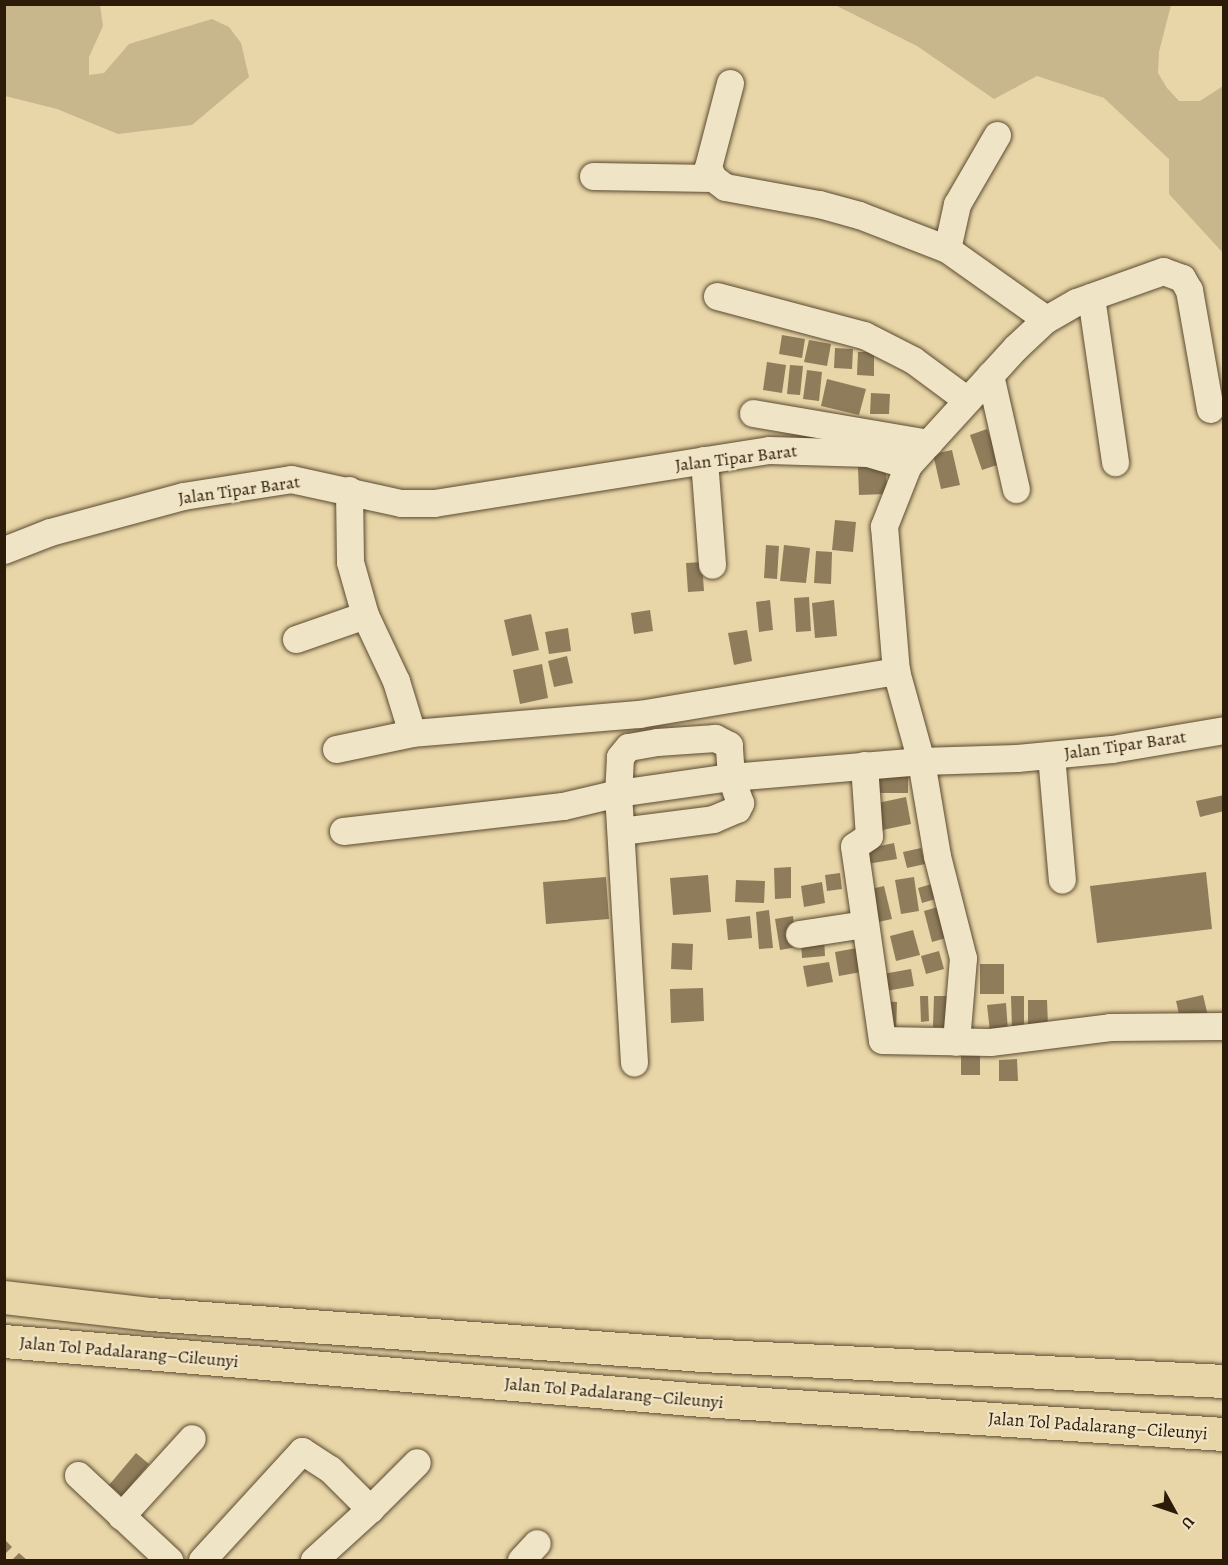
<!DOCTYPE html>
<meta charset="utf-8">
<style>
body{margin:0}
#map{position:relative;width:1228px;height:1565px;overflow:hidden;background:#e8d6a8;font-family:Alegreya,serif}
div>[style]{position:absolute}
.green>*{inset:0;background:#c8b68d}
.building>*{inset:0;background:#8e7c5b}
.roads{filter:drop-shadow(0 0 2px #5b4a30) drop-shadow(0 0 2px #5b4a30)}
.minor>*{height:27px;margin:-13.5px;padding:0 13.5px;transform-origin:13.5px;border-radius:13.5px;background:#f0e4c6}
.highway>*{height:33px;margin:-16.5px;padding:0 16.5px;transform-origin:16.5px;border-radius:16.5px;background:#e8d6a8}
span{translate:-50% -50%;white-space:nowrap;text-align:center;line-height:1.15;-webkit-text-stroke:4.5px #f0e4c6;paint-order:stroke}
.street-label{font-size:18px;color:#2c1b08}
.frame{position:absolute;inset:0;border:6px solid #2c1b08;pointer-events:none}
.north{position:absolute;left:1144px;top:1481px;width:60px;height:60px;-webkit-text-stroke:4px #f0e4c6;paint-order:stroke;rotate:130deg;font-size:16px;font-weight:700;line-height:24px;text-align:center;color:#2c1b08}
.north::after{content:'';display:block;margin:auto;width:21px;height:27px;background:#2c1b08;clip-path:polygon(50% 0,100% 100%,50% 72%,0 100%)}
</style>
<div id="map">
<div class="green">
<i style="clip-path:polygon(4px 5px,100px 5px,103px 26px,89px 57px,89px 75px,104px 73px,129px 44px,212px 19px,229px 27px,241px 43px,249px 77px,192px 125px,118px 134px,57px 109px,5px 96px)"></i>
<i style="clip-path:polygon(835px 5px,1171px 5px,1159px 52px,1158px 73px,1167px 88px,1179px 101px,1200px 101px,1223px 86px,1223px 253px,1169px 194px,1169px 159px,1104px 98px,1037px 76px,994px 99px,917px 46px)"></i>
</div>
<div class="building">
<i style="clip-path:polygon(782px 335px,805px 339px,802px 358px,779px 354px)"></i>
<i style="clip-path:polygon(809px 340px,831px 344px,827px 366px,804px 362px)"></i>
<i style="clip-path:polygon(835px 348px,853px 349px,852px 369px,834px 368px)"></i>
<i style="clip-path:polygon(858px 352px,874px 352px,874px 376px,857px 375px)"></i>
<i style="clip-path:polygon(767px 362px,786px 365px,782px 393px,763px 390px)"></i>
<i style="clip-path:polygon(790px 365px,803px 366px,800px 395px,787px 394px)"></i>
<i style="clip-path:polygon(807px 370px,822px 372px,819px 401px,803px 399px)"></i>
<i style="clip-path:polygon(827px 379px,866px 389px,859px 415px,821px 406px)"></i>
<i style="clip-path:polygon(871px 393px,890px 394px,889px 414px,870px 414px)"></i>
<i style="clip-path:polygon(987px 429px,1000px 464px,982px 470px,970px 435px)"></i>
<i style="clip-path:polygon(952px 450px,960px 485px,941px 489px,933px 454px)"></i>
<i style="clip-path:polygon(886px 466px,887px 494px,859px 495px,858px 467px)"></i>
<i style="clip-path:polygon(835px 520px,856px 522px,853px 552px,832px 550px)"></i>
<i style="clip-path:polygon(766px 545px,779px 546px,777px 579px,764px 578px)"></i>
<i style="clip-path:polygon(784px 545px,810px 548px,806px 583px,780px 581px)"></i>
<i style="clip-path:polygon(816px 551px,832px 552px,831px 584px,814px 583px)"></i>
<i style="clip-path:polygon(702px 562px,704px 591px,688px 592px,686px 563px)"></i>
<i style="clip-path:polygon(809px 597px,811px 631px,796px 632px,794px 598px)"></i>
<i style="clip-path:polygon(770px 600px,773px 630px,759px 632px,756px 602px)"></i>
<i style="clip-path:polygon(834px 600px,837px 636px,815px 638px,812px 603px)"></i>
<i style="clip-path:polygon(650px 610px,653px 631px,634px 634px,631px 613px)"></i>
<i style="clip-path:polygon(531px 614px,539px 650px,512px 656px,504px 620px)"></i>
<i style="clip-path:polygon(568px 628px,571px 651px,549px 654px,545px 632px)"></i>
<i style="clip-path:polygon(747px 630px,752px 661px,734px 665px,728px 633px)"></i>
<i style="clip-path:polygon(567px 656px,573px 683px,554px 687px,548px 661px)"></i>
<i style="clip-path:polygon(542px 664px,548px 698px,520px 704px,513px 670px)"></i>
<i style="clip-path:polygon(908px 771px,908px 793px,876px 793px,876px 772px)"></i>
<i style="clip-path:polygon(1224px 795px,1224px 811px,1200px 817px,1196px 801px)"></i>
<i style="clip-path:polygon(906px 797px,911px 824px,878px 831px,873px 804px)"></i>
<i style="clip-path:polygon(894px 843px,897px 859px,867px 864px,865px 849px)"></i>
<i style="clip-path:polygon(921px 848px,925px 864px,907px 868px,903px 852px)"></i>
<i style="clip-path:polygon(791px 867px,791px 898px,775px 899px,774px 868px)"></i>
<i style="clip-path:polygon(1206px 872px,1212px 929px,1097px 943px,1090px 886px)"></i>
<i style="clip-path:polygon(840px 873px,842px 889px,827px 891px,825px 875px)"></i>
<i style="clip-path:polygon(708px 875px,711px 912px,673px 915px,670px 878px)"></i>
<i style="clip-path:polygon(606px 877px,609px 919px,546px 924px,543px 882px)"></i>
<i style="clip-path:polygon(914px 877px,919px 911px,901px 914px,895px 880px)"></i>
<i style="clip-path:polygon(736px 880px,765px 881px,764px 903px,735px 902px)"></i>
<i style="clip-path:polygon(942px 881px,946px 896px,922px 903px,918px 888px)"></i>
<i style="clip-path:polygon(822px 882px,825px 903px,804px 907px,801px 886px)"></i>
<i style="clip-path:polygon(884px 886px,892px 919px,878px 922px,871px 889px)"></i>
<i style="clip-path:polygon(948px 904px,956px 935px,932px 942px,924px 911px)"></i>
<i style="clip-path:polygon(769px 910px,773px 948px,759px 949px,756px 912px)"></i>
<i style="clip-path:polygon(750px 916px,752px 938px,728px 940px,726px 919px)"></i>
<i style="clip-path:polygon(793px 916px,797px 947px,780px 950px,775px 919px)"></i>
<i style="clip-path:polygon(913px 930px,920px 955px,896px 961px,890px 936px)"></i>
<i style="clip-path:polygon(824px 937px,825px 956px,802px 958px,801px 939px)"></i>
<i style="clip-path:polygon(672px 943px,693px 944px,692px 970px,671px 969px)"></i>
<i style="clip-path:polygon(857px 948px,861px 972px,839px 976px,835px 952px)"></i>
<i style="clip-path:polygon(939px 951px,944px 969px,926px 974px,921px 956px)"></i>
<i style="clip-path:polygon(829px 962px,833px 982px,807px 987px,803px 966px)"></i>
<i style="clip-path:polygon(980px 964px,1004px 964px,1004px 994px,980px 994px)"></i>
<i style="clip-path:polygon(911px 969px,914px 986px,886px 991px,883px 974px)"></i>
<i style="clip-path:polygon(703px 988px,704px 1021px,671px 1023px,670px 989px)"></i>
<i style="clip-path:polygon(1203px 995px,1208px 1016px,1181px 1023px,1176px 1001px)"></i>
<i style="clip-path:polygon(920px 996px,928px 996px,929px 1021px,921px 1022px)"></i>
<i style="clip-path:polygon(934px 996px,947px 996px,947px 1027px,933px 1027px)"></i>
<i style="clip-path:polygon(1011px 996px,1024px 996px,1024px 1029px,1012px 1030px)"></i>
<i style="clip-path:polygon(1028px 1000px,1047px 1000px,1048px 1026px,1028px 1026px)"></i>
<i style="clip-path:polygon(882px 1001px,897px 1002px,896px 1031px,882px 1030px)"></i>
<i style="clip-path:polygon(1006px 1003px,1008px 1031px,990px 1032px,987px 1005px)"></i>
<i style="clip-path:polygon(961px 1049px,980px 1049px,980px 1075px,961px 1075px)"></i>
<i style="clip-path:polygon(1017px 1059px,1018px 1081px,999px 1081px,999px 1060px)"></i>
<i style="clip-path:polygon(136px 1453px,149px 1464px,122px 1496px,109px 1485px)"></i>
<i style="clip-path:polygon(4px 1539px,12px 1547px,4px 1555px)"></i>
<i style="clip-path:polygon(19px 1553px,27px 1560px,12px 1560px)"></i>
</div>
<div class="roads">
<div class="minor">
<i style="left:730px;top:83px;width:87px;rotate:104.7deg"></i>
<i style="left:708px;top:167px;width:12px;rotate:66deg"></i>
<i style="left:713px;top:178px;width:15px;rotate:37deg"></i>
<i style="left:725px;top:187px;width:96px;rotate:10.3deg"></i>
<i style="left:819px;top:204px;width:41px;rotate:15.4deg"></i>
<i style="left:859px;top:215px;width:94px;rotate:21.1deg"></i>
<i style="left:997px;top:135px;width:80px;rotate:120.1deg"></i>
<i style="left:957px;top:204px;width:46px;rotate:102.5deg"></i>
<i style="left:947px;top:249px;width:121px;rotate:35.3deg"></i>
<i style="left:593px;top:176px;width:120px;rotate:1deg"></i>
<i style="left:717px;top:296px;width:152px;rotate:14.9deg"></i>
<i style="left:864px;top:335px;width:55px;rotate:27deg"></i>
<i style="left:913px;top:360px;width:67px;rotate:36.5deg"></i>
<i style="left:1091px;top:297px;width:167px;rotate:81.7deg"></i>
<i style="left:990px;top:375px;width:117px;rotate:77.2deg"></i>
<i style="left:1210px;top:409px;width:121px;rotate:-100deg"></i>
<i style="left:1189px;top:290px;width:14px;rotate:-120deg"></i>
<i style="left:1182px;top:278px;width:20px;rotate:-160deg"></i>
<i style="left:1163px;top:271px;width:92px;rotate:160.4deg"></i>
<i style="left:1076px;top:302px;width:34px;rotate:150deg"></i>
<i style="left:1046px;top:319px;width:42px;rotate:136.9deg"></i>
<i style="left:1015px;top:348px;width:159px;rotate:132.4deg"></i>
<i style="left:908px;top:465px;width:66px;rotate:111.5deg"></i>
<i style="left:884px;top:526px;width:145px;rotate:85.3deg"></i>
<i style="left:896px;top:671px;width:93px;rotate:74.5deg"></i>
<i style="left:921px;top:761px;width:96px;rotate:-1.8deg"></i>
<i style="left:1017px;top:758px;width:95px;rotate:-5.4deg"></i>
<i style="left:1112px;top:749px;width:114px;rotate:-9.6deg"></i>
<i style="left:753px;top:413px;width:178px;rotate:9.7deg"></i>
<i style="left:704px;top:460px;width:105px;rotate:85.6deg"></i>
<i style="left:349px;top:490px;width:72px;rotate:89.2deg"></i>
<i style="left:350px;top:562px;width:55px;rotate:74.2deg"></i>
<i style="left:365px;top:615px;width:73px;rotate:64.8deg"></i>
<i style="left:396px;top:681px;width:54px;rotate:72.9deg"></i>
<i style="left:4px;top:550px;width:49px;rotate:-21.4deg"></i>
<i style="left:50px;top:532px;width:138px;rotate:-15.1deg"></i>
<i style="left:183px;top:496px;width:109px;rotate:-8.9deg"></i>
<i style="left:291px;top:479px;width:113px;rotate:12.3deg"></i>
<i style="left:401px;top:503px;width:33px"></i>
<i style="left:434px;top:503px;width:339px;rotate:-9deg"></i>
<i style="left:769px;top:450px;width:99px;rotate:1.7deg"></i>
<i style="left:868px;top:453px;width:42px;rotate:16.7deg"></i>
<i style="left:296px;top:639px;width:73px;rotate:-19.2deg"></i>
<i style="left:336px;top:749px;width:78px;rotate:-11.9deg"></i>
<i style="left:412px;top:733px;width:228px;rotate:-4.8deg"></i>
<i style="left:639px;top:714px;width:261px;rotate:-9.5deg"></i>
<i style="left:1051px;top:755px;width:125px;rotate:85deg"></i>
<i style="left:864px;top:765px;width:71px;rotate:86deg"></i>
<i style="left:869px;top:836px;width:18px;rotate:146deg"></i>
<i style="left:854px;top:846px;width:196px;rotate:81.8deg"></i>
<i style="left:882px;top:1040px;width:108px;rotate:1.1deg"></i>
<i style="left:990px;top:1042px;width:121px;rotate:-7.1deg"></i>
<i style="left:1110px;top:1027px;width:114px;rotate:-0.5deg"></i>
<i style="left:343px;top:831px;width:221px;rotate:-6.5deg"></i>
<i style="left:563px;top:806px;width:57px;rotate:-13.3deg"></i>
<i style="left:618px;top:793px;width:114px;rotate:-8.1deg"></i>
<i style="left:731px;top:777px;width:191px;rotate:-4.8deg"></i>
<i style="left:921px;top:761px;width:96px;rotate:80.4deg"></i>
<i style="left:937px;top:856px;width:105px;rotate:75.7deg"></i>
<i style="left:963px;top:958px;width:84px;rotate:94.8deg"></i>
<i style="left:621px;top:831px;width:93px;rotate:-7.4deg"></i>
<i style="left:713px;top:819px;width:26px;rotate:-23deg"></i>
<i style="left:737px;top:809px;width:7px;rotate:-63deg"></i>
<i style="left:740px;top:803px;width:28px;rotate:-109deg"></i>
<i style="left:731px;top:777px;width:32px;rotate:-94deg"></i>
<i style="left:729px;top:745px;width:16px;rotate:-153deg"></i>
<i style="left:715px;top:738px;width:58px;rotate:176.1deg"></i>
<i style="left:657px;top:742px;width:29px;rotate:170deg"></i>
<i style="left:628px;top:747px;width:13px;rotate:129deg"></i>
<i style="left:620px;top:757px;width:36px;rotate:93deg"></i>
<i style="left:618px;top:793px;width:270px;rotate:86.6deg"></i>
<i style="left:799px;top:934px;width:66px;rotate:-8.7deg"></i>
<i style="left:78px;top:1475px;width:125px;rotate:43deg"></i>
<i style="left:370px;top:1509px;width:66px;rotate:-45deg"></i>
<i style="left:121px;top:1516px;width:105px;rotate:-47.7deg"></i>
<i style="left:202px;top:1560px;width:148px;rotate:-47.5deg"></i>
<i style="left:302px;top:1451px;width:33px;rotate:33deg"></i>
<i style="left:330px;top:1469px;width:57px;rotate:45deg"></i>
<i style="left:370px;top:1509px;width:76px;rotate:137.7deg"></i>
<i style="left:521px;top:1560px;width:23px;rotate:-47deg"></i>
</div>
<div class="highway">
<i style="left:4px;top:1297px;width:147px;rotate:6.6deg"></i>
<i style="left:150px;top:1314px;width:554px;rotate:4.25deg"></i>
<i style="left:702px;top:1355px;width:523px;rotate:2.85deg"></i>
<i style="left:4px;top:1341px;width:700px;rotate:4.83deg"></i>
<i style="left:702px;top:1400px;width:523px;rotate:3.73deg"></i>
</div>
</div>
<div class="street-label">
<span style="left:736px;top:458px;rotate:-7deg">Jalan Tipar Barat</span>
<span style="left:239px;top:490px;rotate:-8deg">Jalan Tipar Barat</span>
<span style="left:1125px;top:745px;rotate:-8deg">Jalan Tipar Barat</span>
<span style="left:129px;top:1352px;rotate:5deg">Jalan Tol Padalarang–Cileunyi</span>
<span style="left:614px;top:1393px;rotate:5deg">Jalan Tol Padalarang–Cileunyi</span>
<span style="left:1098px;top:1426px;rotate:4deg">Jalan Tol Padalarang–Cileunyi</span>
</div>
<div class="frame"></div>
<div class="north">U</div>
</div>
